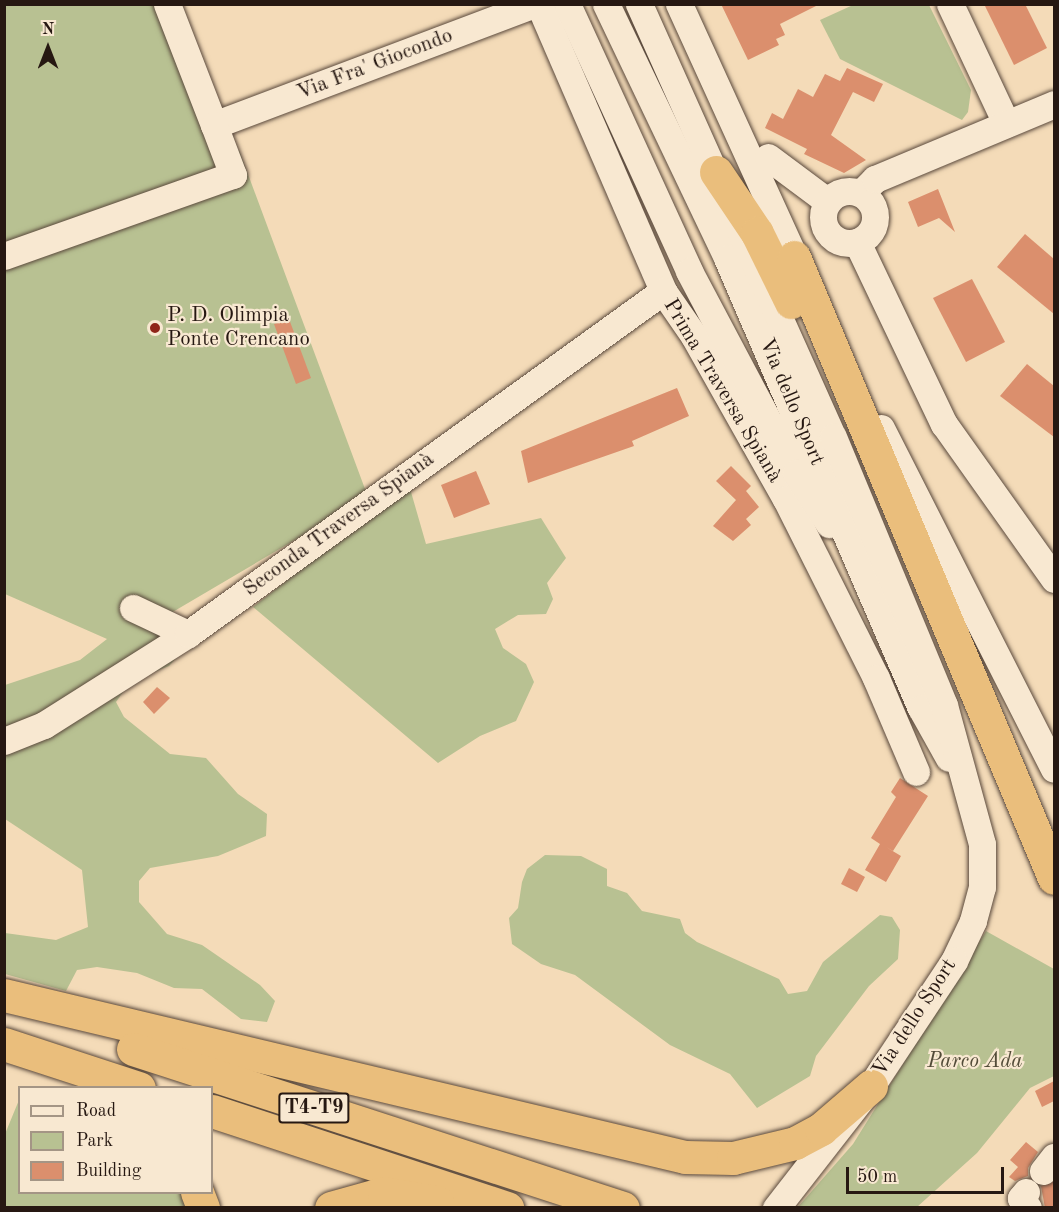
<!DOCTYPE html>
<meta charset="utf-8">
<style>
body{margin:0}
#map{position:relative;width:1059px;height:1212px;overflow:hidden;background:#f4dbb8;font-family:"Old Standard TT",serif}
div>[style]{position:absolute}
.green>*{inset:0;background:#b8c192}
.building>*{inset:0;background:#db8f6d}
.roads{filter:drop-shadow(0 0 2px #5a493c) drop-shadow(0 0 2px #5a493c)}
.minor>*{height:27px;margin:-13.5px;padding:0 13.5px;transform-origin:13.5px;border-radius:13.5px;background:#f8e8d1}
.minor>.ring{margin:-13.5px;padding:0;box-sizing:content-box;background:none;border:27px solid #f8e8d1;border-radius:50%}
.highway>*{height:33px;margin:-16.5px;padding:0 16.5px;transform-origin:16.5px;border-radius:16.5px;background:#eabe7c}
.dots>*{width:16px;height:16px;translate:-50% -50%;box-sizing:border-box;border:3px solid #f8e8d1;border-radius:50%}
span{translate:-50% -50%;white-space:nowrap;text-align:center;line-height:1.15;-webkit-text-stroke:4.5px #f8e8d1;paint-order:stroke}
.shield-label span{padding:2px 4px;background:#f8e8d1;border:2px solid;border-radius:4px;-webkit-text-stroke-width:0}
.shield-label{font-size:20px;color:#261812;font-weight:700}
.street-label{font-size:21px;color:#261812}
.poi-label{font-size:21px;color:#261812}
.left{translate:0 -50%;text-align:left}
.park-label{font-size:21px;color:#524b38;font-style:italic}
.frame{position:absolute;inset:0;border:6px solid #261812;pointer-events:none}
.legend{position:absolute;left:18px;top:1086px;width:195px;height:108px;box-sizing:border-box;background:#f8e8d1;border:2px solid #a49585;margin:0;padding:8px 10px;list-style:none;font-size:18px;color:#261812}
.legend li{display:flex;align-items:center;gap:12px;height:30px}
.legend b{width:30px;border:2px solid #a49585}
.north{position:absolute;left:18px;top:18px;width:60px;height:60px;-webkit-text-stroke:4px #f8e8d1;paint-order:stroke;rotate:0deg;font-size:16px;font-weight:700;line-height:24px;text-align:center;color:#261812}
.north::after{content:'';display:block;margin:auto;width:21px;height:27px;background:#261812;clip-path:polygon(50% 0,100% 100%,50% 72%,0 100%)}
.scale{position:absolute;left:846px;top:1167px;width:158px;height:27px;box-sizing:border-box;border:3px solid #261812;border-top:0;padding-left:8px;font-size:18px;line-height:21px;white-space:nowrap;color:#261812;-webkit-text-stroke:4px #f8e8d1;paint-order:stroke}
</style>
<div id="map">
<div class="green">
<i style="clip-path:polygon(4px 5px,156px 5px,215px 158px,239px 150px,368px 497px,154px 623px,181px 653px,169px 666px,130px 682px,116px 702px,124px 717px,170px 754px,206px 758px,238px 794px,267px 814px,266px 836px,218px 856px,150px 868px,139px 881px,139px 902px,167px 934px,202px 945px,260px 985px,275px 1001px,267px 1022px,241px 1019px,202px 989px,174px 988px,137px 973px,97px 967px,77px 970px,66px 991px,5px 974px,5px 933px,56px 940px,88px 927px,82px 870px,5px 819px,5px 685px,80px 660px,107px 639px,5px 594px)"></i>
<i style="clip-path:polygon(853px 5px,929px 5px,971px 90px,968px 112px,962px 120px,840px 59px,820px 20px)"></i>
<i style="clip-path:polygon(409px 485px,426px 544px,541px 518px,566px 558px,547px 583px,553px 599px,546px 614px,518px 615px,495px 629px,503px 648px,526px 664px,534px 682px,516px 721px,480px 736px,438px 763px,253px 607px)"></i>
<i style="clip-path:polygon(545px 855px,581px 856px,607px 869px,607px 886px,627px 893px,642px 911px,680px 919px,685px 933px,697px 942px,779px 979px,788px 994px,807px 991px,823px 962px,880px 915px,892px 917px,900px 930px,898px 959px,869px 986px,816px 1056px,810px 1076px,757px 1108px,730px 1074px,670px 1045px,575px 975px,541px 964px,512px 944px,509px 918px,518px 908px,522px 882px,527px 869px)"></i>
<i style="clip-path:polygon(986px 931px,1054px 969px,1054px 1076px,1030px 1088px,977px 1153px,917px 1207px,797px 1208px,853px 1144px)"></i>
<i style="clip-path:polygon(19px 1100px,20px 1192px,181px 1193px,188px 1208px,5px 1208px,5px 1134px)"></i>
</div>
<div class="building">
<i style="clip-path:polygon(721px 4px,820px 4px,780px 24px,785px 35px,776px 39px,779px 45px,748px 60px)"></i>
<i style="clip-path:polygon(984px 4px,1025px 4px,1047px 48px,1014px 65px)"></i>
<i style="clip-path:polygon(847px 68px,883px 84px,874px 102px,853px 92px,831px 135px,866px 160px,844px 173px,804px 154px,807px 149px,765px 128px,772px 113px,783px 119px,798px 89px,813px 97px,825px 74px,840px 81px)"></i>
<i style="clip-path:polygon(938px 189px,955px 232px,939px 218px,918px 227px,908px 202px)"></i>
<i style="clip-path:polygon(1025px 234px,1054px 259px,1054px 314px,997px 267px)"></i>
<i style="clip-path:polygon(972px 279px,1005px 342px,966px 362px,933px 298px)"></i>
<i style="clip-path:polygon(289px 319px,311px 378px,296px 384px,274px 324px)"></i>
<i style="clip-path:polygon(1027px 364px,1054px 386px,1054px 437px,1000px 396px)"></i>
<i style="clip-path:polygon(677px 388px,689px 416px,632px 441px,634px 446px,528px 483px,521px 451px)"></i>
<i style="clip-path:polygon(731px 466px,751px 486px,746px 491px,759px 507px,746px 519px,751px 525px,733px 541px,713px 526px,736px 500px,716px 481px)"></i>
<i style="clip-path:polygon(476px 471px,490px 504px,454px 518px,441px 485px)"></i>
<i style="clip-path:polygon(157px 687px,170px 698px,154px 714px,143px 702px)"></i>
<i style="clip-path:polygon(900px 778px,928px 796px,893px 851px,886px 847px,901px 856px,886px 882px,865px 870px,880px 844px,871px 838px,896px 797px,891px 792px)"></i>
<i style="clip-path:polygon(849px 868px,865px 877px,857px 892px,841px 884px)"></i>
<i style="clip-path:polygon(1054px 1081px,1054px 1101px,1042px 1107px,1035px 1091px)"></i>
<i style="clip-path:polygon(1026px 1142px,1038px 1152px,1028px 1168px,1028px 1176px,1015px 1181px,1009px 1177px,1018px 1167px,1010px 1160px)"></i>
<i style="clip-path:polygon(1054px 1181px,1054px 1208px,1045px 1208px,1041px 1186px)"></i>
</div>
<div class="roads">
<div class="minor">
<i style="left:167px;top:4px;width:130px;rotate:68.8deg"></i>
<i style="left:214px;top:125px;width:343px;rotate:-20.7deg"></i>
<i style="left:539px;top:4px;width:313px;rotate:66.6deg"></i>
<i style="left:663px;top:291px;width:55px;rotate:55.4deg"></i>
<i style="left:694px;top:336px;width:187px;rotate:60.6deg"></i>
<i style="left:786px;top:499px;width:200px;rotate:63.3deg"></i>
<i style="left:876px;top:678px;width:102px;rotate:66.9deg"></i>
<i style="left:567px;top:4px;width:294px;rotate:65.4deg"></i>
<i style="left:689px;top:271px;width:229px;rotate:62.1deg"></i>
<i style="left:796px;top:473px;width:61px;rotate:57.1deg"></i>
<i style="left:606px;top:4px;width:281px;rotate:64.5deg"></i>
<i style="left:727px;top:258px;width:490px;rotate:66.7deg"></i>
<i style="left:921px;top:708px;width:57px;rotate:60.8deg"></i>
<i style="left:639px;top:4px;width:474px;rotate:65.9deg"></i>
<i style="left:833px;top:437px;width:290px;rotate:67.5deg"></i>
<i style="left:944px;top:705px;width:144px;rotate:74.7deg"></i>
<i style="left:982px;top:844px;width:43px;rotate:90deg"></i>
<i style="left:982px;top:887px;width:35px;rotate:105deg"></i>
<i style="left:973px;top:921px;width:44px;rotate:115.4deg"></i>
<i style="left:954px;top:961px;width:150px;rotate:123.6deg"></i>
<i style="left:871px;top:1086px;width:155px;rotate:127.9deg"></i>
<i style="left:679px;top:4px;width:299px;rotate:65.5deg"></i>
<i style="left:950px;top:4px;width:132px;rotate:64.8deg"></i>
<i style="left:768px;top:157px;width:74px;rotate:36.7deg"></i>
<i class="ring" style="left:823px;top:191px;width:25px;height:25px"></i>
<i style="left:861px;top:193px;width:20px;rotate:-45deg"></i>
<i style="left:875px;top:179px;width:194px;rotate:-22.7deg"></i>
<i style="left:857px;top:242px;width:202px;rotate:64.5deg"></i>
<i style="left:944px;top:424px;width:190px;rotate:54.6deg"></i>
<i style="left:4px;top:256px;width:243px;rotate:-19.5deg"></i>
<i style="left:233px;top:175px;width:53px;rotate:-110.8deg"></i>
<i style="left:881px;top:428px;width:382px;rotate:63.1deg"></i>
<i style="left:133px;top:608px;width:61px;rotate:25.3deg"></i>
<i style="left:4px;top:741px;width:43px;rotate:-21.8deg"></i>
<i style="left:44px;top:725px;width:170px;rotate:-32.3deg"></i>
<i style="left:188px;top:634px;width:586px;rotate:-35.83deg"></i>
<i style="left:1043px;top:1171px;width:18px;rotate:-52deg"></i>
<i style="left:1026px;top:1192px;width:8px;rotate:130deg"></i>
<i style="left:1021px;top:1198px;width:12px;rotate:55deg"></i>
</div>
<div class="highway">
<i style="left:716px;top:172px;width:73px;rotate:56.1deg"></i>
<i style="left:757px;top:233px;width:77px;rotate:63.8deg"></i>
<i style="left:794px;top:257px;width:673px;rotate:67.28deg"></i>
<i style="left:4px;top:995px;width:700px;rotate:13.38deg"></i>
<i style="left:685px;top:1157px;width:48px;rotate:1.2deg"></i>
<i style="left:733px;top:1158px;width:64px;rotate:-13.6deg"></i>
<i style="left:795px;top:1143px;width:30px;rotate:-28deg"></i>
<i style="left:821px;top:1129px;width:66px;rotate:-40.7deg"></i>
<i style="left:4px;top:1044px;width:142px;rotate:18.1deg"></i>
<i style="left:133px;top:1049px;width:515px;rotate:17.98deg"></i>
<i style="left:212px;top:1111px;width:311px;rotate:18.2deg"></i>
<i style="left:197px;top:1192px;width:17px;rotate:69deg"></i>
<i style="left:331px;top:1208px;width:55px;rotate:-15.8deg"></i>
<i style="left:384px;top:1193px;width:54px;rotate:9.6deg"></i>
</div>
</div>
<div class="dots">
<i style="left:155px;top:328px;background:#8f2418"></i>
</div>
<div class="shield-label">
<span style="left:314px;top:1108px">T4-T9</span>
</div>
<div class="street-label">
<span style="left:375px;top:65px;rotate:-21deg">Via Fra' Giocondo</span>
<span style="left:722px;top:391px;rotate:59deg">Prima Traversa Spianà</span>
<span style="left:791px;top:402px;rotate:67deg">Via dello Sport</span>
<span style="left:339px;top:525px;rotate:-36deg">Seconda Traversa Spianà</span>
<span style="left:915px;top:1018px;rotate:-57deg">Via dello Sport</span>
</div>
<div class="poi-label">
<span class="left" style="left:167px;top:328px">P. D. Olimpia<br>Ponte Crencano</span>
</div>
<div class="park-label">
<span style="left:975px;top:1062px">Parco Ada</span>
</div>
<div class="frame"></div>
<ul class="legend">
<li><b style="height:8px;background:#f8e8d1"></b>Road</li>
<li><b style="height:16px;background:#b8c192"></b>Park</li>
<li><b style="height:16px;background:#db8f6d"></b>Building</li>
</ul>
<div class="north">N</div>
<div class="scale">50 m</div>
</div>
